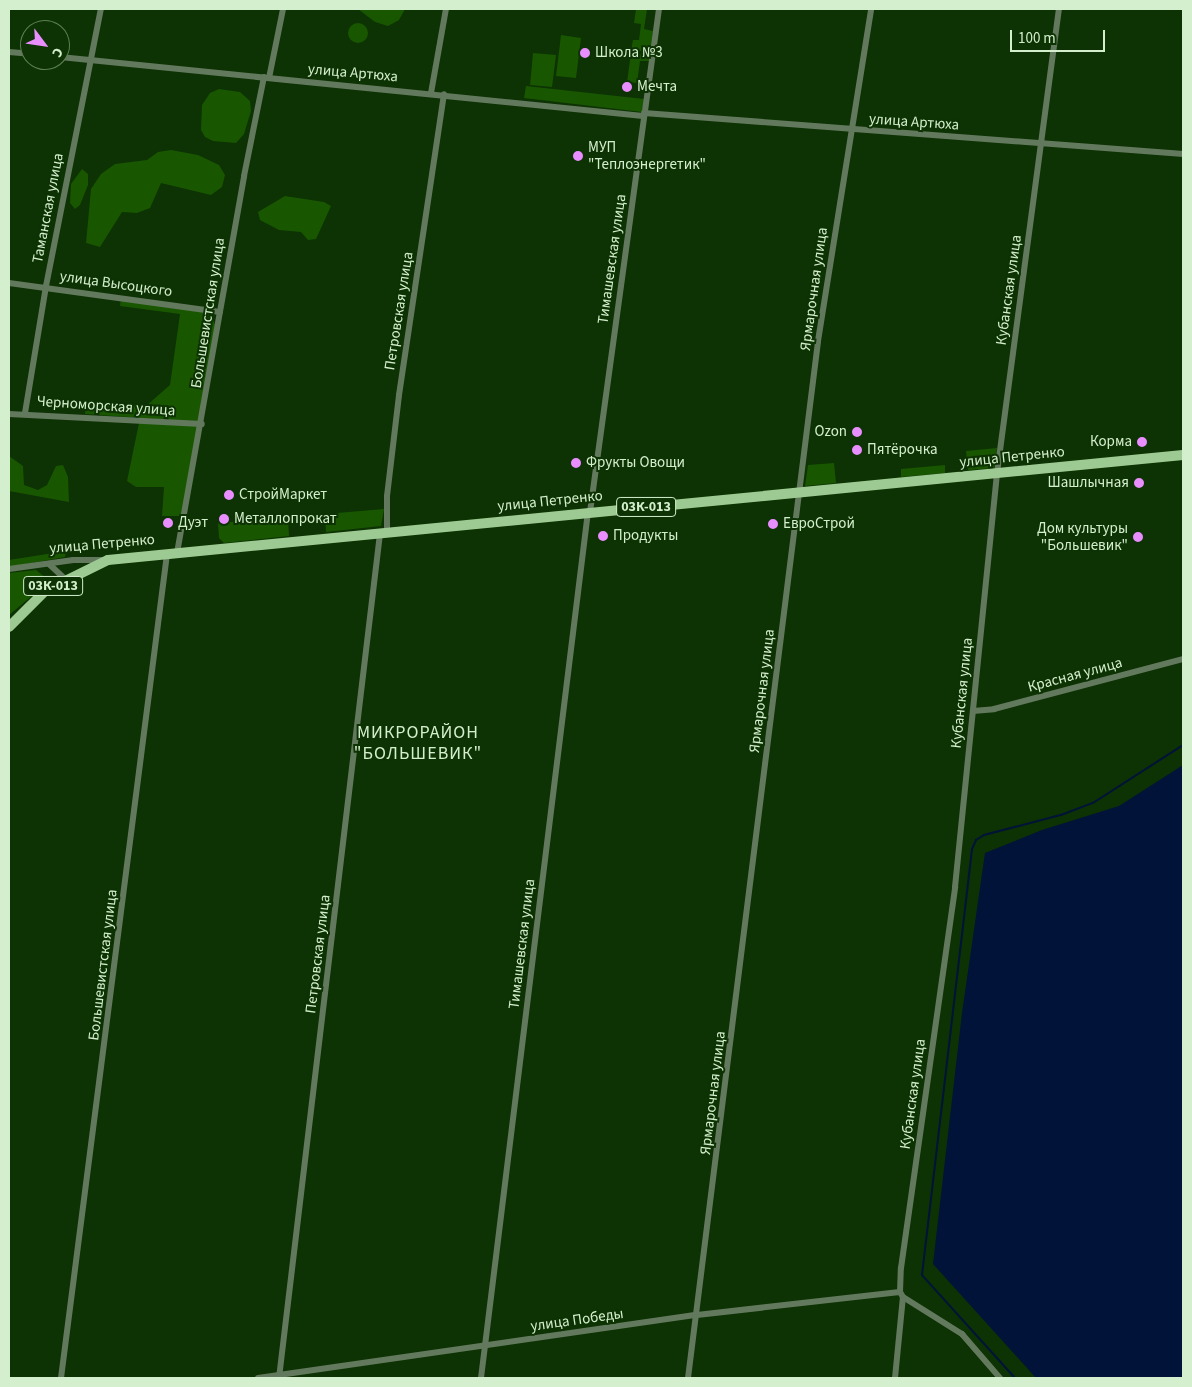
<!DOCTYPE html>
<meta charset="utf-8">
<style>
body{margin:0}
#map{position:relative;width:1192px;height:1387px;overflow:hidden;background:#0d3203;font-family:"Source Sans 3",sans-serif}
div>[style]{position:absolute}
.green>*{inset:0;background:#185700}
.round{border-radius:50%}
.water>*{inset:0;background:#011338}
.stream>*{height:2px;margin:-1px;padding:0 1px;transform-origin:1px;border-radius:1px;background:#011338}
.street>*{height:6px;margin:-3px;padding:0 3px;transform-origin:3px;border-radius:3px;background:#63795e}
.primary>*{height:10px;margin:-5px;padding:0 5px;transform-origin:5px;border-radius:5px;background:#9dca92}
.dots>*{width:14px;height:14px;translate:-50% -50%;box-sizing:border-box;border:2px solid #0d3203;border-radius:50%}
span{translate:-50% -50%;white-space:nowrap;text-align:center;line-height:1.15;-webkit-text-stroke:4px #0d3203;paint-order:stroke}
.shield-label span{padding:1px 4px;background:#0d3203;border:1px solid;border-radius:4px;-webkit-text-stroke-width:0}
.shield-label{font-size:14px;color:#d4efcd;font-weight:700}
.poi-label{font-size:15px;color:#d4efcd}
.left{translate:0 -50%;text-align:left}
.right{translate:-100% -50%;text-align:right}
.street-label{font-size:15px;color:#d4efcd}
.quarter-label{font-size:18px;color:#d4efcd;letter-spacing:1px}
.frame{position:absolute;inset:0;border:10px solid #d4efcd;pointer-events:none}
.north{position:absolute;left:20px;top:20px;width:50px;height:50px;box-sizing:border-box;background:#0d3203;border:1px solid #5d7e54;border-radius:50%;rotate:121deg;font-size:14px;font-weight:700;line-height:20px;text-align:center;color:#d4efcd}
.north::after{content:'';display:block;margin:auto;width:18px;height:22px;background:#e98efe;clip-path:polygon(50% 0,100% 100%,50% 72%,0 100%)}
.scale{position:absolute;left:1010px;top:30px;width:95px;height:22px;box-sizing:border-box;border:2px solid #d4efcd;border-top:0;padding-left:6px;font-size:15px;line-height:18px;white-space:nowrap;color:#d4efcd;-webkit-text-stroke:4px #0d3203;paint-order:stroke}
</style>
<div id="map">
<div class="green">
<i style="clip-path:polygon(358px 9px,405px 9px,399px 20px,388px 26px,375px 22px)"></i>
<i style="clip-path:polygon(636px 9px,647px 9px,644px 29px,653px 31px,649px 61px,640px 61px,637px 83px,627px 82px,631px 53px,641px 54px,641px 51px,631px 50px,633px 40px,639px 40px,641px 24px,634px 23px)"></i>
<i class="round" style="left:348px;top:23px;width:20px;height:20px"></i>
<i style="clip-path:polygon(561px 35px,581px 38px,576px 78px,556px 76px)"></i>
<i style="clip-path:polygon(533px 53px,556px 55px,552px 87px,530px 85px)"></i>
<i style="clip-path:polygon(526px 86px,644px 99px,642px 112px,524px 98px)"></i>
<i style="clip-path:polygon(219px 89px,240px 92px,250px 101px,251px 111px,244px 134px,236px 143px,213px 141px,205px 137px,201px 130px,202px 105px,210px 93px)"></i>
<i style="clip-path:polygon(171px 150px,198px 155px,219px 165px,225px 175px,222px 187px,211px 195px,161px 183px,150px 208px,137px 213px,122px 212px,100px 247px,86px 243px,91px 189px,101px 174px,115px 164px,147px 160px,158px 152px)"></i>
<i style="clip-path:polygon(82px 169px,88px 174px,88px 185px,80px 205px,75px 209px,70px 203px,71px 184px)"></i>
<i style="clip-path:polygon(285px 196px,324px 202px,331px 206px,316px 239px,308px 240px,301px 232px,279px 230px,260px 220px,258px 212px)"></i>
<i style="clip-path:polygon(121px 298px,208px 313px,212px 317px,215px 325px,200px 422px,85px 414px,86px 403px,146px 406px,170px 385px,180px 314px,120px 306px)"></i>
<i style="clip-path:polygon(139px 423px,199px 426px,181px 516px,162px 516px,164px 487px,136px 487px,127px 481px)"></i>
<i style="clip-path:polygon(997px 448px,994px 468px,968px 470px,966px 451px)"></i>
<i style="clip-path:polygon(9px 456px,23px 466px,24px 485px,38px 490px,47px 485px,56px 466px,63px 465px,68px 477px,69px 502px,9px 491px)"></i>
<i style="clip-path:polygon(834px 463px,836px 483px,805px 486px,808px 465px)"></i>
<i style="clip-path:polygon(945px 465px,945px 473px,901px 477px,901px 469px)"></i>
<i style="clip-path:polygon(384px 509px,381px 526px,326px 532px,325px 514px)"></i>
<i style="clip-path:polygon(288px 517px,289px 536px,224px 543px,219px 538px,218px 523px)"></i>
<i style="clip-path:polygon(66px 551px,65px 557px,9px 567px,9px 560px)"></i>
<i style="clip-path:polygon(36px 570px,46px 578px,44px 586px,9px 615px,9px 573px)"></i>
</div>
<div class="water">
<i style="clip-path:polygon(1183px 765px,1183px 1378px,1036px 1378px,933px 1264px,962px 1013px,985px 853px,1042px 830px,1119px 806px)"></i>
</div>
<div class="stream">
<i style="left:1015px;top:1378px;width:139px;rotate:-132.1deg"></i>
<i style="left:922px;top:1275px;width:429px;rotate:-83.3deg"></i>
<i style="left:972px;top:849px;width:10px;rotate:-66deg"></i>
<i style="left:976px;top:840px;width:9px;rotate:-32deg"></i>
<i style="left:984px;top:835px;width:80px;rotate:-14.6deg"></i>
<i style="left:1061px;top:815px;width:34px;rotate:-21deg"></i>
<i style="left:1093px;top:803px;width:107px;rotate:-32.8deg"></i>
</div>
<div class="street">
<i style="left:9px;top:52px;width:21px;rotate:5deg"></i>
<i style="left:60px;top:57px;width:586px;rotate:5.78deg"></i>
<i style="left:269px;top:78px;width:70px;rotate:-78.5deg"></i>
<i style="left:431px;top:93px;width:85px;rotate:-79.9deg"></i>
<i style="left:644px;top:113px;width:541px;rotate:4.35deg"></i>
<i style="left:9px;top:283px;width:213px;rotate:7.8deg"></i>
<i style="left:25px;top:413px;width:129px;rotate:-80.6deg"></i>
<i style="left:46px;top:286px;width:282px;rotate:-78.8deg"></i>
<i style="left:9px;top:414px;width:193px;rotate:3deg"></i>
<i style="left:590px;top:512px;width:508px;rotate:-82.19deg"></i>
<i style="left:387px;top:532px;width:36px;rotate:-90deg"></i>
<i style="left:387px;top:496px;width:102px;rotate:-83.2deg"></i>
<i style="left:399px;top:395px;width:304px;rotate:-81.5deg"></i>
<i style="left:177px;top:553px;width:383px;rotate:-79.9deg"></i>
<i style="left:244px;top:176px;width:101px;rotate:-78.6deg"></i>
<i style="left:49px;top:564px;width:22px;rotate:43deg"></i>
<i style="left:9px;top:569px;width:65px;rotate:-8deg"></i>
<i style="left:73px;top:560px;width:31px"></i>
<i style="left:973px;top:711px;width:21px;rotate:-5deg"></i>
<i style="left:994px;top:709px;width:196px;rotate:-14.8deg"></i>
<i style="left:903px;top:1297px;width:70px;rotate:32.1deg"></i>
<i style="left:962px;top:1334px;width:58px;rotate:49.2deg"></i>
<i style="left:61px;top:1378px;width:831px;rotate:-82.67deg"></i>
<i style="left:258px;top:1378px;width:443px;rotate:-8.2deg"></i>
<i style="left:697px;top:1315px;width:204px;rotate:-6.5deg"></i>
<i style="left:279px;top:1378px;width:851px;rotate:-83.18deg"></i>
<i style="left:481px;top:1378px;width:873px;rotate:-82.96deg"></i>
<i style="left:688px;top:1378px;width:1045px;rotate:-82.85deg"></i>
<i style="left:818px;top:341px;width:336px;rotate:-80.9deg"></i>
<i style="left:895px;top:1378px;width:81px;rotate:-84.4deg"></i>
<i style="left:903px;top:1297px;width:6px;rotate:-121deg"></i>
<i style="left:900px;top:1292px;width:24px;rotate:-88deg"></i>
<i style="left:901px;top:1268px;width:385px;rotate:-81.9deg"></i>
<i style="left:955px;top:887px;width:416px;rotate:-84.2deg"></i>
<i style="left:997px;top:473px;width:468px;rotate:-82.4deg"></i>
</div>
<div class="primary">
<i style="left:9px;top:627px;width:51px;rotate:-45deg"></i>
<i style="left:45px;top:591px;width:70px;rotate:-26.2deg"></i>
<i style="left:108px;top:560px;width:1080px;rotate:-5.58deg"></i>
</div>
<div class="dots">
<i style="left:585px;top:53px;background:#e98efe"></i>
<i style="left:627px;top:87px;background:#e98efe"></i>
<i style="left:578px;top:156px;background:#e98efe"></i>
<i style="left:857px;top:432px;background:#e98efe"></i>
<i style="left:1142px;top:442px;background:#e98efe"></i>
<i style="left:857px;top:450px;background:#e98efe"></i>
<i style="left:576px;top:463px;background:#e98efe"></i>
<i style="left:1139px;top:483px;background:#e98efe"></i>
<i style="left:229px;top:495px;background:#e98efe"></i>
<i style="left:224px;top:519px;background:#e98efe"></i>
<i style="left:168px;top:523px;background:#e98efe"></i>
<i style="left:773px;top:524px;background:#e98efe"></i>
<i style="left:603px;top:536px;background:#e98efe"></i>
<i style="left:1138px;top:537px;background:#e98efe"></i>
</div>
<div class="shield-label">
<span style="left:646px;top:507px">03К-013</span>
<span style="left:53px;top:586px">03К-013</span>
</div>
<div class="poi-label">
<span class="left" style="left:595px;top:53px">Школа №3</span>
<span class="left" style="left:637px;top:87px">Мечта</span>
<span class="left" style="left:588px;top:156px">МУП<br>"Теплоэнергетик"</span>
<span class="right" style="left:847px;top:432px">Ozon</span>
<span class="right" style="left:1132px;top:442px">Корма</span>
<span class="left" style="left:867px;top:450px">Пятёрочка</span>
<span class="left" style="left:586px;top:463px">Фрукты Овощи</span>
<span class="right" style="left:1129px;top:483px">Шашлычная</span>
<span class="left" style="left:239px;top:495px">СтройМаркет</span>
<span class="left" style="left:234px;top:519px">Металлопрокат</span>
<span class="left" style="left:178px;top:523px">Дуэт</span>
<span class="left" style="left:783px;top:524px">ЕвроСтрой</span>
<span class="right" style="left:1128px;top:537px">Дом культуры<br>"Большевик"</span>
<span class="left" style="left:613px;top:536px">Продукты</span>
</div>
<div class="street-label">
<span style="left:353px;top:73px;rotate:5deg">улица Артюха</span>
<span style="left:914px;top:122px;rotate:4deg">улица Артюха</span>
<span style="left:48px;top:208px;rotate:-79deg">Таманская улица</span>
<span style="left:612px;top:259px;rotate:-82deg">Тимашевская улица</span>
<span style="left:116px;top:284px;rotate:8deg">улица Высоцкого</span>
<span style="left:814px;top:289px;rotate:-82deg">Ярмарочная улица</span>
<span style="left:1009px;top:290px;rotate:-82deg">Кубанская улица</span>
<span style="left:399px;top:311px;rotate:-81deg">Петровская улица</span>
<span style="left:208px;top:313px;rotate:-81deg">Большевистская улица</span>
<span style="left:106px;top:406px;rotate:4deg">Черноморская улица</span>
<span style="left:1012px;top:457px;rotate:-6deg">улица Петренко</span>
<span style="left:550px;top:501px;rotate:-6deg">улица Петренко</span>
<span style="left:102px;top:544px;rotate:-5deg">улица Петренко</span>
<span style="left:1075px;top:675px;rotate:-15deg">Красная улица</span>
<span style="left:762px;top:691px;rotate:-83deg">Ярмарочная улица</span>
<span style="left:962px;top:693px;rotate:-84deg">Кубанская улица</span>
<span style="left:522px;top:944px;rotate:-83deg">Тимашевская улица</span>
<span style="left:318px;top:954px;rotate:-83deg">Петровская улица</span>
<span style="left:103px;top:965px;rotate:-83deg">Большевистская улица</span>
<span style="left:713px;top:1093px;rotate:-83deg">Ярмарочная улица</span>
<span style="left:913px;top:1094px;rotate:-82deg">Кубанская улица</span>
<span style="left:577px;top:1320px;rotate:-8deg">улица Победы</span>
</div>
<div class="quarter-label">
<span style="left:418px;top:744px">МИКРОРАЙОН<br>"БОЛЬШЕВИК"</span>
</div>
<div class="frame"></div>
<div class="north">С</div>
<div class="scale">100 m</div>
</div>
